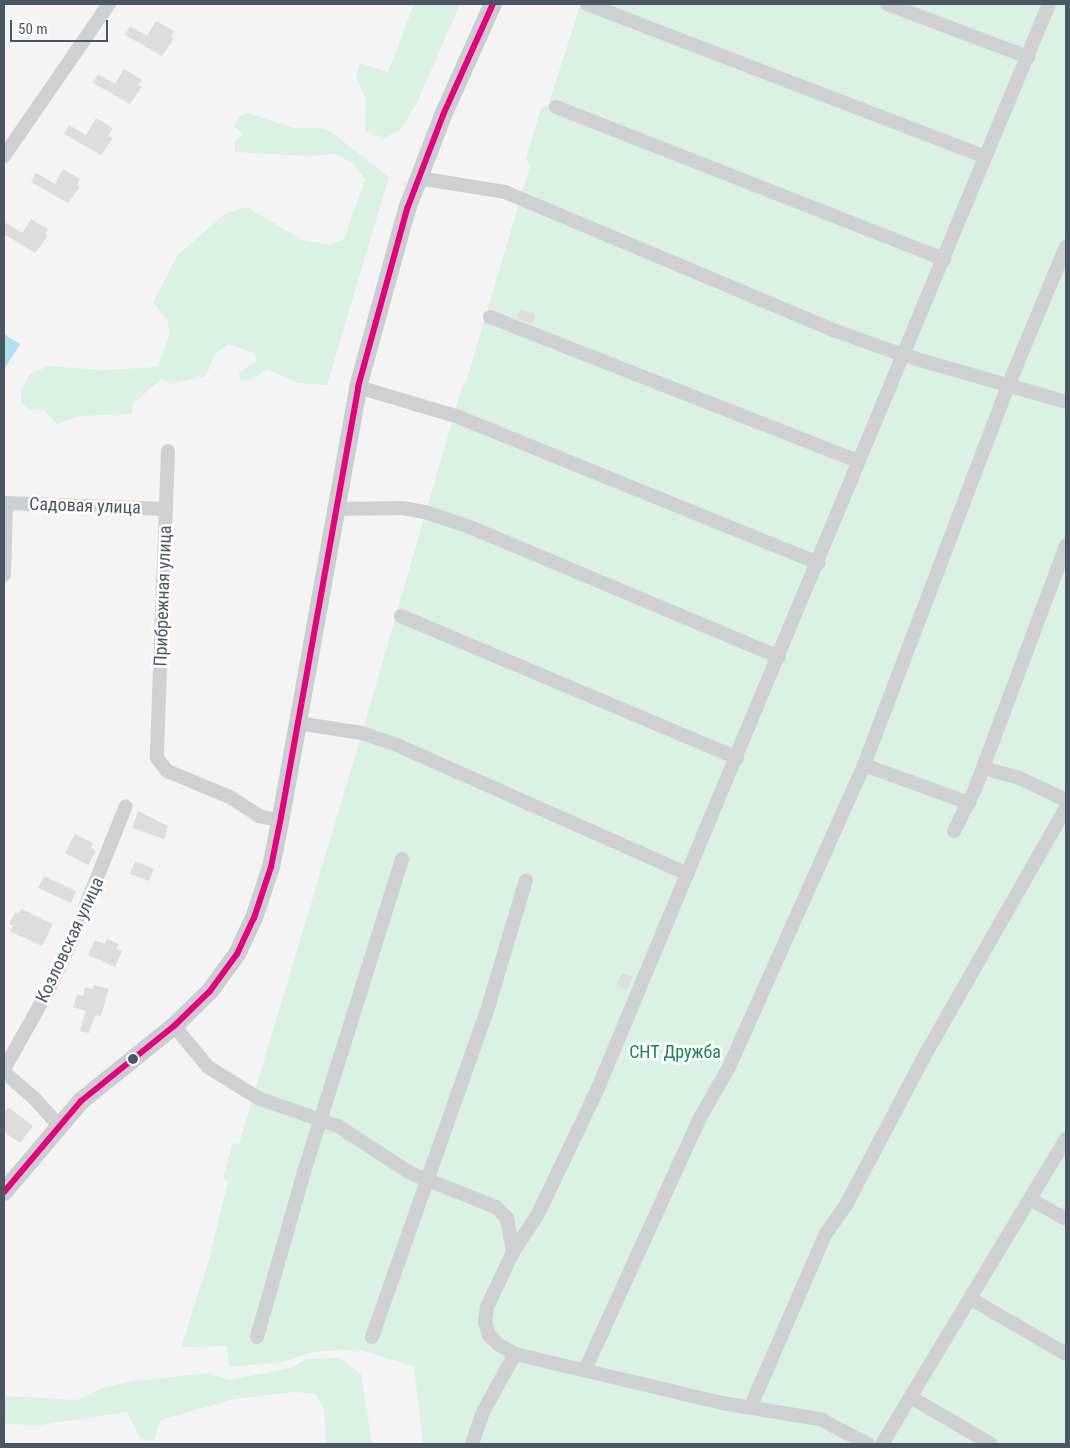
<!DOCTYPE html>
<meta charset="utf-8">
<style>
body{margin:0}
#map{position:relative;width:1070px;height:1448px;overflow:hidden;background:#f4f4f4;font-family:"Roboto Condensed",sans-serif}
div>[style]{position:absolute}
.green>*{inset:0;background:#d9f2e3}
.water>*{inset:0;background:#aee2f0}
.building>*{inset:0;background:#ddddde}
.minor>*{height:14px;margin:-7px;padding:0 7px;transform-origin:7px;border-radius:7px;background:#ced0d2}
.major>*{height:18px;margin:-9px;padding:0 9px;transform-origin:9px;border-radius:9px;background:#caced1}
.bus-1>*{height:6px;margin:-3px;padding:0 3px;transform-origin:3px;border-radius:3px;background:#e5007d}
.dots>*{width:14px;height:14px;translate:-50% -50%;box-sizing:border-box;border:2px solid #fff;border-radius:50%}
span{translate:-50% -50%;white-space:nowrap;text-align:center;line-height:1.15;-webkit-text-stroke:5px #fff;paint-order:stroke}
.street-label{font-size:18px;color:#4a5661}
.park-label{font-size:18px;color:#17864f}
.frame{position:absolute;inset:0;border:5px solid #4a5661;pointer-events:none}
.scale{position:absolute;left:10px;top:20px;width:98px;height:22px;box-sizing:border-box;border:2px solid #4a5661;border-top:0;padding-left:6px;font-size:15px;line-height:18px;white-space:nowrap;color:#4a5661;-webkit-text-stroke:4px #fff;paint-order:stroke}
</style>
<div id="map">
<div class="green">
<i style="clip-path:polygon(414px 4px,460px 4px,417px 103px,400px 130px,383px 139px,365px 131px,366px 99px,356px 78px,360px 63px,388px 72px)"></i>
<i style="clip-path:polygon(581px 4px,1066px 4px,1066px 1444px,423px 1444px,414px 1366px,363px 1351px,343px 1350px,313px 1352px,282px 1362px,229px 1367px,227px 1346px,181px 1347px,209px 1260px,228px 1181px,223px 1178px,233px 1142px,239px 1144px,362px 733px,462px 387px,467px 379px,530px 166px,526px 159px,541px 108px,548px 105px)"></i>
<i style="clip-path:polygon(247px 113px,294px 128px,319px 128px,331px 132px,389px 177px,327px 385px,298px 383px,267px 369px,253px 379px,240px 380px,239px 373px,256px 361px,255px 353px,228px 344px,215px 354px,206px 376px,173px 383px,160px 380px,134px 403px,131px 414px,80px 416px,57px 424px,44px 410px,29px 409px,21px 402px,21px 391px,30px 374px,48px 366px,103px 370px,157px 367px,170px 334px,167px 320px,153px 302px,178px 255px,225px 214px,247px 207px,303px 240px,329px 244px,344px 240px,365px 179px,351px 162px,335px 154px,308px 156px,235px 152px,235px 141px,243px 134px,234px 126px,240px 116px)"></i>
<i style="clip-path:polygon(339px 1358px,361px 1374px,372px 1444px,326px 1444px,324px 1410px,316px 1394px,294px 1392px,235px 1399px,160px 1420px,154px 1441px,141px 1439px,127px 1412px,33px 1426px,4px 1423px,4px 1396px,77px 1400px,105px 1387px,133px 1381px,210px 1373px,229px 1380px,292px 1368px,306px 1359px)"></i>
</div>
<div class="water">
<i style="clip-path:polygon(4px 334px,20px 344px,5px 368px,4px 368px)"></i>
</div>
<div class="building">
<i style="clip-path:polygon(156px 21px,174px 31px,171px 37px,174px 39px,162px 56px,125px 35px,130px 26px,147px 36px)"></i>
<i style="clip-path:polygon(124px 69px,142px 80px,138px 85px,142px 87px,130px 104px,93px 83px,98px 74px,115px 84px)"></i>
<i style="clip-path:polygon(96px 118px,113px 128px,108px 136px,113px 138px,101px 155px,64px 134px,69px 125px,86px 135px)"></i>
<i style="clip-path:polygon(63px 169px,80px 179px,77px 185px,80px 187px,68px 203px,31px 182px,36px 173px,55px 184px)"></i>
<i style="clip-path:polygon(31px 219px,48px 229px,45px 235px,48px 236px,35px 253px,4px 234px,4px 222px,22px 233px)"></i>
<i style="clip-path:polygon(520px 309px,535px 314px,532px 324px,517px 318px)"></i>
<i style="clip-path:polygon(138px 811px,168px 826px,164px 839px,132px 828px)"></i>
<i style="clip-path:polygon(75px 834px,93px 843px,91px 848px,96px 851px,88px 865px,65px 853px)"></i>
<i style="clip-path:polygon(135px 861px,154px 869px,149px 881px,130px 874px)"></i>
<i style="clip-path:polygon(44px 876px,76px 891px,71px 903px,38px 888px)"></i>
<i style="clip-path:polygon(21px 909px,53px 924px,42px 946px,10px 931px,13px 926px,9px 924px,15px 912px,18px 914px)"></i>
<i style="clip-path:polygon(107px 939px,119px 944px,116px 949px,122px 951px,115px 967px,88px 955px,95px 940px,105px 944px)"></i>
<i style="clip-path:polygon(622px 973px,633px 977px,627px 989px,617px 985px)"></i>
<i style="clip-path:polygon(94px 985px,109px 989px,101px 1016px,95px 1015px,89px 1033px,80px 1031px,86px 1011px,73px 1007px,77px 994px,83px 996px,85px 987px,92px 989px)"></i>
<i style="clip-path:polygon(8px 1107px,33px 1126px,20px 1143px,4px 1132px,4px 1113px)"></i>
</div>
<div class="minor">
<i style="left:587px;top:4px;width:425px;rotate:21deg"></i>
<i style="left:887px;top:4px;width:151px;rotate:20.6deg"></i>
<i style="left:556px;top:107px;width:417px;rotate:21.4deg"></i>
<i style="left:4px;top:156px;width:185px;rotate:-55.4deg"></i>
<i style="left:418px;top:178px;width:88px;rotate:9.1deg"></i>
<i style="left:505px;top:192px;width:356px;rotate:22.8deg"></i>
<i style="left:833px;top:330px;width:74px;rotate:19.7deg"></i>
<i style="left:903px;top:355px;width:170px;rotate:16.1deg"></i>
<i style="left:490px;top:317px;width:394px;rotate:21.4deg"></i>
<i style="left:358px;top:387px;width:102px;rotate:16.5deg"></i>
<i style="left:456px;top:416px;width:391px;rotate:22.1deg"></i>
<i style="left:168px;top:451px;width:307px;rotate:92.1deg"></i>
<i style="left:157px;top:758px;width:16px;rotate:52deg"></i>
<i style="left:167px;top:771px;width:68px;rotate:22.4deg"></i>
<i style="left:230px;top:797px;width:35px;rotate:33deg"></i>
<i style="left:259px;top:816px;width:22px;rotate:13deg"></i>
<i style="left:4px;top:503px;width:162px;rotate:2.1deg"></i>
<i style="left:334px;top:509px;width:68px;rotate:-0.8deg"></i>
<i style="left:402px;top:508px;width:23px;rotate:10deg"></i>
<i style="left:425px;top:512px;width:47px;rotate:18.4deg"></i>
<i style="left:470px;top:527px;width:335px;rotate:22.8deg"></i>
<i style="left:4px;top:575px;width:72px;rotate:-88.4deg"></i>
<i style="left:401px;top:616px;width:365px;rotate:22.9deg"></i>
<i style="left:297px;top:723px;width:66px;rotate:8.7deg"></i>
<i style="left:362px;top:733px;width:39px;rotate:19deg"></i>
<i style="left:399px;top:746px;width:316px;rotate:23.9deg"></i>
<i style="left:864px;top:765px;width:112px;rotate:19.9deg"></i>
<i style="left:983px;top:768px;width:35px;rotate:15deg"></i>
<i style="left:1017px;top:777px;width:54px;rotate:25.1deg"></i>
<i style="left:954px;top:831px;width:47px;rotate:-63.4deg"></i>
<i style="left:975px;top:789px;width:260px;rotate:-69.5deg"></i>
<i style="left:174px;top:1026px;width:53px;rotate:50.3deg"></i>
<i style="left:208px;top:1067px;width:59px;rotate:31.8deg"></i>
<i style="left:258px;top:1098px;width:85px;rotate:19.3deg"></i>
<i style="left:338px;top:1126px;width:86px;rotate:33.1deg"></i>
<i style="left:410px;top:1173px;width:92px;rotate:21.6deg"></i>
<i style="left:496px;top:1207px;width:16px;rotate:45deg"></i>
<i style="left:507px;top:1218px;width:35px;rotate:80deg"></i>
<i style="left:513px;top:1252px;width:61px;rotate:115.3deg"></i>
<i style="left:487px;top:1307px;width:15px;rotate:98deg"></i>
<i style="left:485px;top:1322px;width:14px;rotate:73deg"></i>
<i style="left:489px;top:1335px;width:14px;rotate:45deg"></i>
<i style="left:499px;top:1345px;width:18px;rotate:29deg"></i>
<i style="left:515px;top:1354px;width:213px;rotate:13.3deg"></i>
<i style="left:722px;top:1403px;width:99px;rotate:9.3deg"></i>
<i style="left:820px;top:1419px;width:54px;rotate:27.5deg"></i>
<i style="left:4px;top:1069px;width:90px;rotate:-60.6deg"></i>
<i style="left:48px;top:991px;width:56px;rotate:-64.8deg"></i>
<i style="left:72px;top:940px;width:144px;rotate:-68.1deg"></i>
<i style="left:4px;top:1072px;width:40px;rotate:41deg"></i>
<i style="left:34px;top:1098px;width:38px;rotate:48deg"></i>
<i style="left:1030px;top:1199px;width:41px;rotate:29.1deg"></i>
<i style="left:513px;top:1252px;width:45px;rotate:-56.7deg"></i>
<i style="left:538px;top:1214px;width:140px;rotate:-64.5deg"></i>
<i style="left:598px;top:1088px;width:1174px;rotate:-67.41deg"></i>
<i style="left:971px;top:1299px;width:110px;rotate:30.1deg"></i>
<i style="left:257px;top:1337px;width:172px;rotate:-74.1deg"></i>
<i style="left:304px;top:1172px;width:328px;rotate:-72.6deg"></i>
<i style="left:372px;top:1337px;width:353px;rotate:-70.6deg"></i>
<i style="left:489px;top:1004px;width:129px;rotate:-73.4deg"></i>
<i style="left:585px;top:1370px;width:279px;rotate:-65.5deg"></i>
<i style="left:701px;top:1116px;width:56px;rotate:-60.3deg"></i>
<i style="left:729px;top:1067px;width:331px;rotate:-65.9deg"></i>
<i style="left:864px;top:765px;width:405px;rotate:-69.2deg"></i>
<i style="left:1008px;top:386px;width:151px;rotate:-67.4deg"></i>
<i style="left:912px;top:1398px;width:91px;rotate:30.2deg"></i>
<i style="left:751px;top:1406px;width:186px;rotate:-66.6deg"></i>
<i style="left:825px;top:1235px;width:39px;rotate:-55deg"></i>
<i style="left:847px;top:1203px;width:167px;rotate:-62.2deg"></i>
<i style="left:925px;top:1055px;width:284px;rotate:-60.3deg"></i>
<i style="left:472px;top:1444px;width:34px;rotate:-71deg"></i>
<i style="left:483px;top:1412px;width:66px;rotate:-61.1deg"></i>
<i style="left:882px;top:1444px;width:356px;rotate:-58.9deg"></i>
</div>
<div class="major">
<i style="left:4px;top:1192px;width:119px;rotate:-49.8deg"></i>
<i style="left:81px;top:1101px;width:119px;rotate:-38.9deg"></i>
<i style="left:174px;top:1026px;width:50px;rotate:-44.2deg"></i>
<i style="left:210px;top:991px;width:46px;rotate:-53.9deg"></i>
<i style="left:237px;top:954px;width:40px;rotate:-65deg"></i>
<i style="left:254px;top:918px;width:54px;rotate:-71.6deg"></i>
<i style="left:271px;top:867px;width:51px;rotate:-78.7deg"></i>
<i style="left:281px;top:817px;width:437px;rotate:-79.8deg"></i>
<i style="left:358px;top:387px;width:185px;rotate:-74.6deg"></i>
<i style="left:407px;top:209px;width:101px;rotate:-69deg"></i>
<i style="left:443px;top:115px;width:122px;rotate:-65.8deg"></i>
</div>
<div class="bus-1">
<i style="left:4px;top:1192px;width:119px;rotate:-49.8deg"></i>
<i style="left:81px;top:1101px;width:119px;rotate:-38.9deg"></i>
<i style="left:174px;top:1026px;width:50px;rotate:-44.2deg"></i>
<i style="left:210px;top:991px;width:46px;rotate:-53.9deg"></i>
<i style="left:237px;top:954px;width:40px;rotate:-65deg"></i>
<i style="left:254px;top:918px;width:54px;rotate:-71.6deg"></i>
<i style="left:271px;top:867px;width:51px;rotate:-78.7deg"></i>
<i style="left:281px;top:817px;width:437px;rotate:-79.8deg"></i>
<i style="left:358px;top:387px;width:185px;rotate:-74.6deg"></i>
<i style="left:407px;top:209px;width:101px;rotate:-69deg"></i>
<i style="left:443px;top:115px;width:122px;rotate:-65.8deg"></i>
</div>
<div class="dots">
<i style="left:133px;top:1059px;background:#4a5661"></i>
</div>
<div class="street-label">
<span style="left:85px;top:506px;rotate:2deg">Садовая улица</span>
<span style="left:163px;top:596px;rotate:-88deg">Прибрежная улица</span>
<span style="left:70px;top:940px;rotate:-65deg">Козловская улица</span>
</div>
<div class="park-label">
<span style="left:675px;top:1052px">СНТ Дружба</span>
</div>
<div class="frame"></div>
<div class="scale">50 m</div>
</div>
